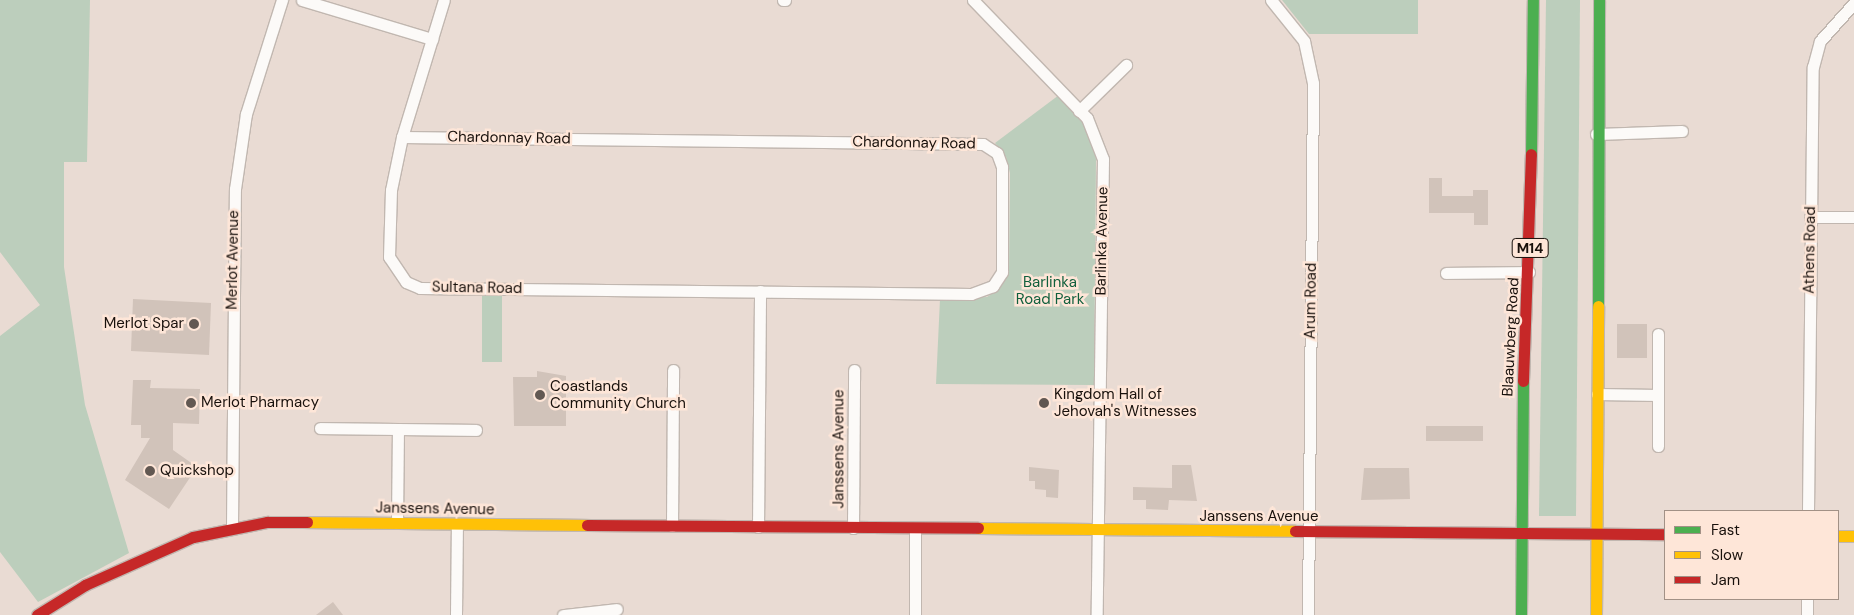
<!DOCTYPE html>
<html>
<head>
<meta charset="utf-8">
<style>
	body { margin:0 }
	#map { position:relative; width:1854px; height:615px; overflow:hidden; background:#e9dbd3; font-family:"DM Sans",sans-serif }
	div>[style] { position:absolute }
	.green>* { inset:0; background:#bccebc }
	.building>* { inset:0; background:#d1c3ba }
	.roads { filter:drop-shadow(1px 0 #c1b7b0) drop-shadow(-1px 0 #c1b7b0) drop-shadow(0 1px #c1b7b0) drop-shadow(0 -1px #c1b7b0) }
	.street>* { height:11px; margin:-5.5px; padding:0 5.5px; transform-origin:5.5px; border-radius:5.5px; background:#fcfaf8 }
	.fast>* { height:11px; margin:-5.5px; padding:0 5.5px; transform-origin:5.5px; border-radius:5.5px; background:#4caf50 }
	.slow>* { height:11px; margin:-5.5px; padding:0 5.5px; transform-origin:5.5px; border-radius:5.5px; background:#ffc107 }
	.jam>* { height:11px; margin:-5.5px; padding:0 5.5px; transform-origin:5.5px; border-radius:5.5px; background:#c62828 }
	.dots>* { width:14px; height:14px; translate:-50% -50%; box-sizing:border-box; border:2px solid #fee6d8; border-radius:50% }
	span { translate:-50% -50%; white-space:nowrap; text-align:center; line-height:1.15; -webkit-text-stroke:5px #fee6d8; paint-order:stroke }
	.shield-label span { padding:1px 4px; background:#fee6d8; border:1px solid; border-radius:4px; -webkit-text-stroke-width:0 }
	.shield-label { font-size:14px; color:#19110c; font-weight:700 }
	.street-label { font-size:15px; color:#19110c }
	.park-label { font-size:15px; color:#105f3c }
	.poi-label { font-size:15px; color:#19110c }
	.right { translate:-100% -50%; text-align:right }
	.left { translate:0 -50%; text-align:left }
	.legend { position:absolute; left:1664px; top:510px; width:175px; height:90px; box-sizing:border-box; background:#fee6d8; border:1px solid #a29186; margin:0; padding:6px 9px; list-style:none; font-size:15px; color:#19110c }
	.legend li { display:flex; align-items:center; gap:10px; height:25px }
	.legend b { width:25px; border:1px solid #a29186 }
</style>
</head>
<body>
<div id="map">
	<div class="green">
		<div style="clip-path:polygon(0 0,90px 0,87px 162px,64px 162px,64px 267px,85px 405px,129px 553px,38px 602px,0 552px,0 336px,40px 305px,0 252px)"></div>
		<div style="clip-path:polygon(1282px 0,1418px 0,1418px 34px,1309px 34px)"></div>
		<div style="clip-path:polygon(1546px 0,1580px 0,1576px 516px,1539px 516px)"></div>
		<div style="clip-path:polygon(1059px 95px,1088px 129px,1096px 159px,1094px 385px,936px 384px,940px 299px,987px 297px,999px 289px,1009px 272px,1010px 173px,1006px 157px,995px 143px)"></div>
		<div style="clip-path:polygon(482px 295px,502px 295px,502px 362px,482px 362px)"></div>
	</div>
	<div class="building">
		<div style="clip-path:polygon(1429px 178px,1442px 178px,1442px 196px,1473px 196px,1473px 190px,1488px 190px,1488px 225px,1474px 225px,1474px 213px,1429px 213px)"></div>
		<div style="clip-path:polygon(133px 299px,211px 303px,209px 355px,131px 351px)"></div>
		<div style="clip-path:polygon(1617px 324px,1647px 324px,1647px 358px,1617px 358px)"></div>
		<div style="clip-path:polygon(537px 371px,566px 376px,566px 426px,514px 426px,513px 377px,537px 377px)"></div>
		<div style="clip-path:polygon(133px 380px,151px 380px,150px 388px,200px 389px,199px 424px,173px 423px,173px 450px,197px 467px,169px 509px,125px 480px,150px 438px,141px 438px,141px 425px,131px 425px)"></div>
		<div style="clip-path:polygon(1426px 426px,1483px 426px,1483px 441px,1426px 441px)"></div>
		<div style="clip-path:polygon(1172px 465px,1191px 465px,1197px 501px,1169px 500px,1168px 510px,1146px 509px,1146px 500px,1133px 500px,1133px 487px,1172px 488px)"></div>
		<div style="clip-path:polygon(1029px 467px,1059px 470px,1058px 498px,1046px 497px,1046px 490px,1035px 489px,1035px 481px,1029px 481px)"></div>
		<div style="clip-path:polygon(1364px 468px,1409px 468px,1410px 499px,1361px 500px)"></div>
		<div style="clip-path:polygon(333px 602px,343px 615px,316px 615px)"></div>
	</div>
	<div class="roads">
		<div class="street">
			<div style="left:302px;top:0;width:136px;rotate:16.7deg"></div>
			<div style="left:783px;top:0;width:2px"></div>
			<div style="left:973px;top:0;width:164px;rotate:46deg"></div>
			<div style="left:1087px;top:118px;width:44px;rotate:68.7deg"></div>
			<div style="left:1103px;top:159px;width:456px;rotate:90.8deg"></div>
			<div style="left:1271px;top:0;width:53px;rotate:51.2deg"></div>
			<div style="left:1304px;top:41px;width:43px;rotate:77.9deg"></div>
			<div style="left:1313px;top:83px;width:532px;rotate:90.54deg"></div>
			<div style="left:1079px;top:111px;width:66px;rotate:-44.4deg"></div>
			<div style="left:1596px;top:134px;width:86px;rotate:-2deg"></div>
			<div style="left:402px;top:137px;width:581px;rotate:0.69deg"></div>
			<div style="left:983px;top:144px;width:17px;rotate:33deg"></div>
			<div style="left:997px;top:153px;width:15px;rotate:70deg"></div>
			<div style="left:1002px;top:167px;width:105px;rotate:90deg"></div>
			<div style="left:1002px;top:272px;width:17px;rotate:123deg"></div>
			<div style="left:993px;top:286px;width:23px;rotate:160deg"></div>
			<div style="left:971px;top:294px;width:551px;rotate:-179.38deg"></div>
			<div style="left:420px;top:288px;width:15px;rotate:-157deg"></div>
			<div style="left:406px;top:282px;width:30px;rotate:-124deg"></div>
			<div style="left:389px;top:257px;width:67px;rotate:-88.3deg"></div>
			<div style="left:391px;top:190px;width:54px;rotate:-78.3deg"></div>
			<div style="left:402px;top:137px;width:143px;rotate:-73deg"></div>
			<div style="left:1810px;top:217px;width:44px"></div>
			<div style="left:1446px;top:273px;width:83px;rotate:-0.7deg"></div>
			<div style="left:1597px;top:394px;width:61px;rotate:0.9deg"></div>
			<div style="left:320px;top:428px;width:156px;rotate:0.7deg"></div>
			<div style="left:1658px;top:446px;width:112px;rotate:-90deg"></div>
			<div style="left:1808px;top:511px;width:444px;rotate:-89.4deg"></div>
			<div style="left:1813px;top:67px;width:27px;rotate:-75deg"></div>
			<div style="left:1820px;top:41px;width:51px;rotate:-48.2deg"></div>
			<div style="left:397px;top:523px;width:94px;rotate:-89.4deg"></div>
			<div style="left:232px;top:526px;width:337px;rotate:-89.5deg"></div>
			<div style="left:235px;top:189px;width:76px;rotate:-81.7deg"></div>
			<div style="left:246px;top:114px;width:120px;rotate:-72.5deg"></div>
			<div style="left:672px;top:526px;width:156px;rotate:-89.6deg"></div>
			<div style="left:758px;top:527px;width:236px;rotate:-89.5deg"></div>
			<div style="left:853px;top:528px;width:158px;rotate:-89.6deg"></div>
			<div style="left:456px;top:615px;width:91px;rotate:-89.4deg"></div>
			<div style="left:563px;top:615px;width:54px;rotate:-6.3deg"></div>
			<div style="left:915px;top:615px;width:87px;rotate:-90deg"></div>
			<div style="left:1807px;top:615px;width:16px;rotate:-90deg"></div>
		</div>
		<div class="fast">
			<div style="left:1531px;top:154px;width:154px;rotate:-89.3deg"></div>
			<div style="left:1598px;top:306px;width:306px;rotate:-89.8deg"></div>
			<div style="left:1521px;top:615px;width:234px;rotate:-89.5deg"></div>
		</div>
		<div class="slow">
			<div style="left:307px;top:522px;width:280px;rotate:0.6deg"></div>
			<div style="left:978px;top:528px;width:317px;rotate:0.5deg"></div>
			<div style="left:1838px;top:536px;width:16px"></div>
			<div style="left:1596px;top:615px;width:309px;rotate:-89.6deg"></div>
		</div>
		<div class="jam">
			<div style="left:1523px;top:381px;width:227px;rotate:-88deg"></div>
			<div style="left:587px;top:525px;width:391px;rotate:0.4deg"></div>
			<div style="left:1295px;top:531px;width:370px;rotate:0.5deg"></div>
			<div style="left:37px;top:615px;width:57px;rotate:-32deg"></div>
			<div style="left:85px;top:585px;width:118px;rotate:-24deg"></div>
			<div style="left:193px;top:537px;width:76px;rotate:-11.5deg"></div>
			<div style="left:267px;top:522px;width:40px"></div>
		</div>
	</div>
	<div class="dots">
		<div style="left:194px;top:324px;background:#625852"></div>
		<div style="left:540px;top:395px;background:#625852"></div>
		<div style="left:191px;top:403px;background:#625852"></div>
		<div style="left:1044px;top:403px;background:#625852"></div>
		<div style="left:150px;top:471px;background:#625852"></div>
	</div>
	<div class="shield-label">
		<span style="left:1530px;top:248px">M14</span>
	</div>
	<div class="street-label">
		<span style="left:509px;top:138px;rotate:1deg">Chardonnay Road</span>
		<span style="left:914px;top:143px;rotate:1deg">Chardonnay Road</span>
		<span style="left:1102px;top:241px;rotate:-89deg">Barlinka Avenue</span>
		<span style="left:1810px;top:250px;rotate:-89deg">Athens Road</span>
		<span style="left:233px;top:260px;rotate:-89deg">Merlot Avenue</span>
		<span style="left:477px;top:288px;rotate:1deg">Sultana Road</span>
		<span style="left:1311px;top:301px;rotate:-89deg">Arum Road</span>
		<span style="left:1511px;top:337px;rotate:-87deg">Blaauwberg Road</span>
		<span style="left:839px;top:449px;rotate:-90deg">Janssens Avenue</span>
		<span style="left:435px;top:509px;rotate:1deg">Janssens Avenue</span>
		<span style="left:1259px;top:517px">Janssens Avenue</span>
	</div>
	<div class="park-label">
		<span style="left:1050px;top:291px">Barlinka<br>Road Park</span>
	</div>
	<div class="poi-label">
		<span class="right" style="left:184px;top:324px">Merlot Spar</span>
		<span class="left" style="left:550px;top:395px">Coastlands<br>Community Church</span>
		<span class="left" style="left:1054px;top:403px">Kingdom Hall of<br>Jehovah's Witnesses</span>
		<span class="left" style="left:201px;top:403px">Merlot Pharmacy</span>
		<span class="left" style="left:160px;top:471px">Quickshop</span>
	</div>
	<ul class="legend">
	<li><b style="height:6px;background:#4caf50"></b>Fast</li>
	<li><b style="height:6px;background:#ffc107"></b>Slow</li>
	<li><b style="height:6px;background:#c62828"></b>Jam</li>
	</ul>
</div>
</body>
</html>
